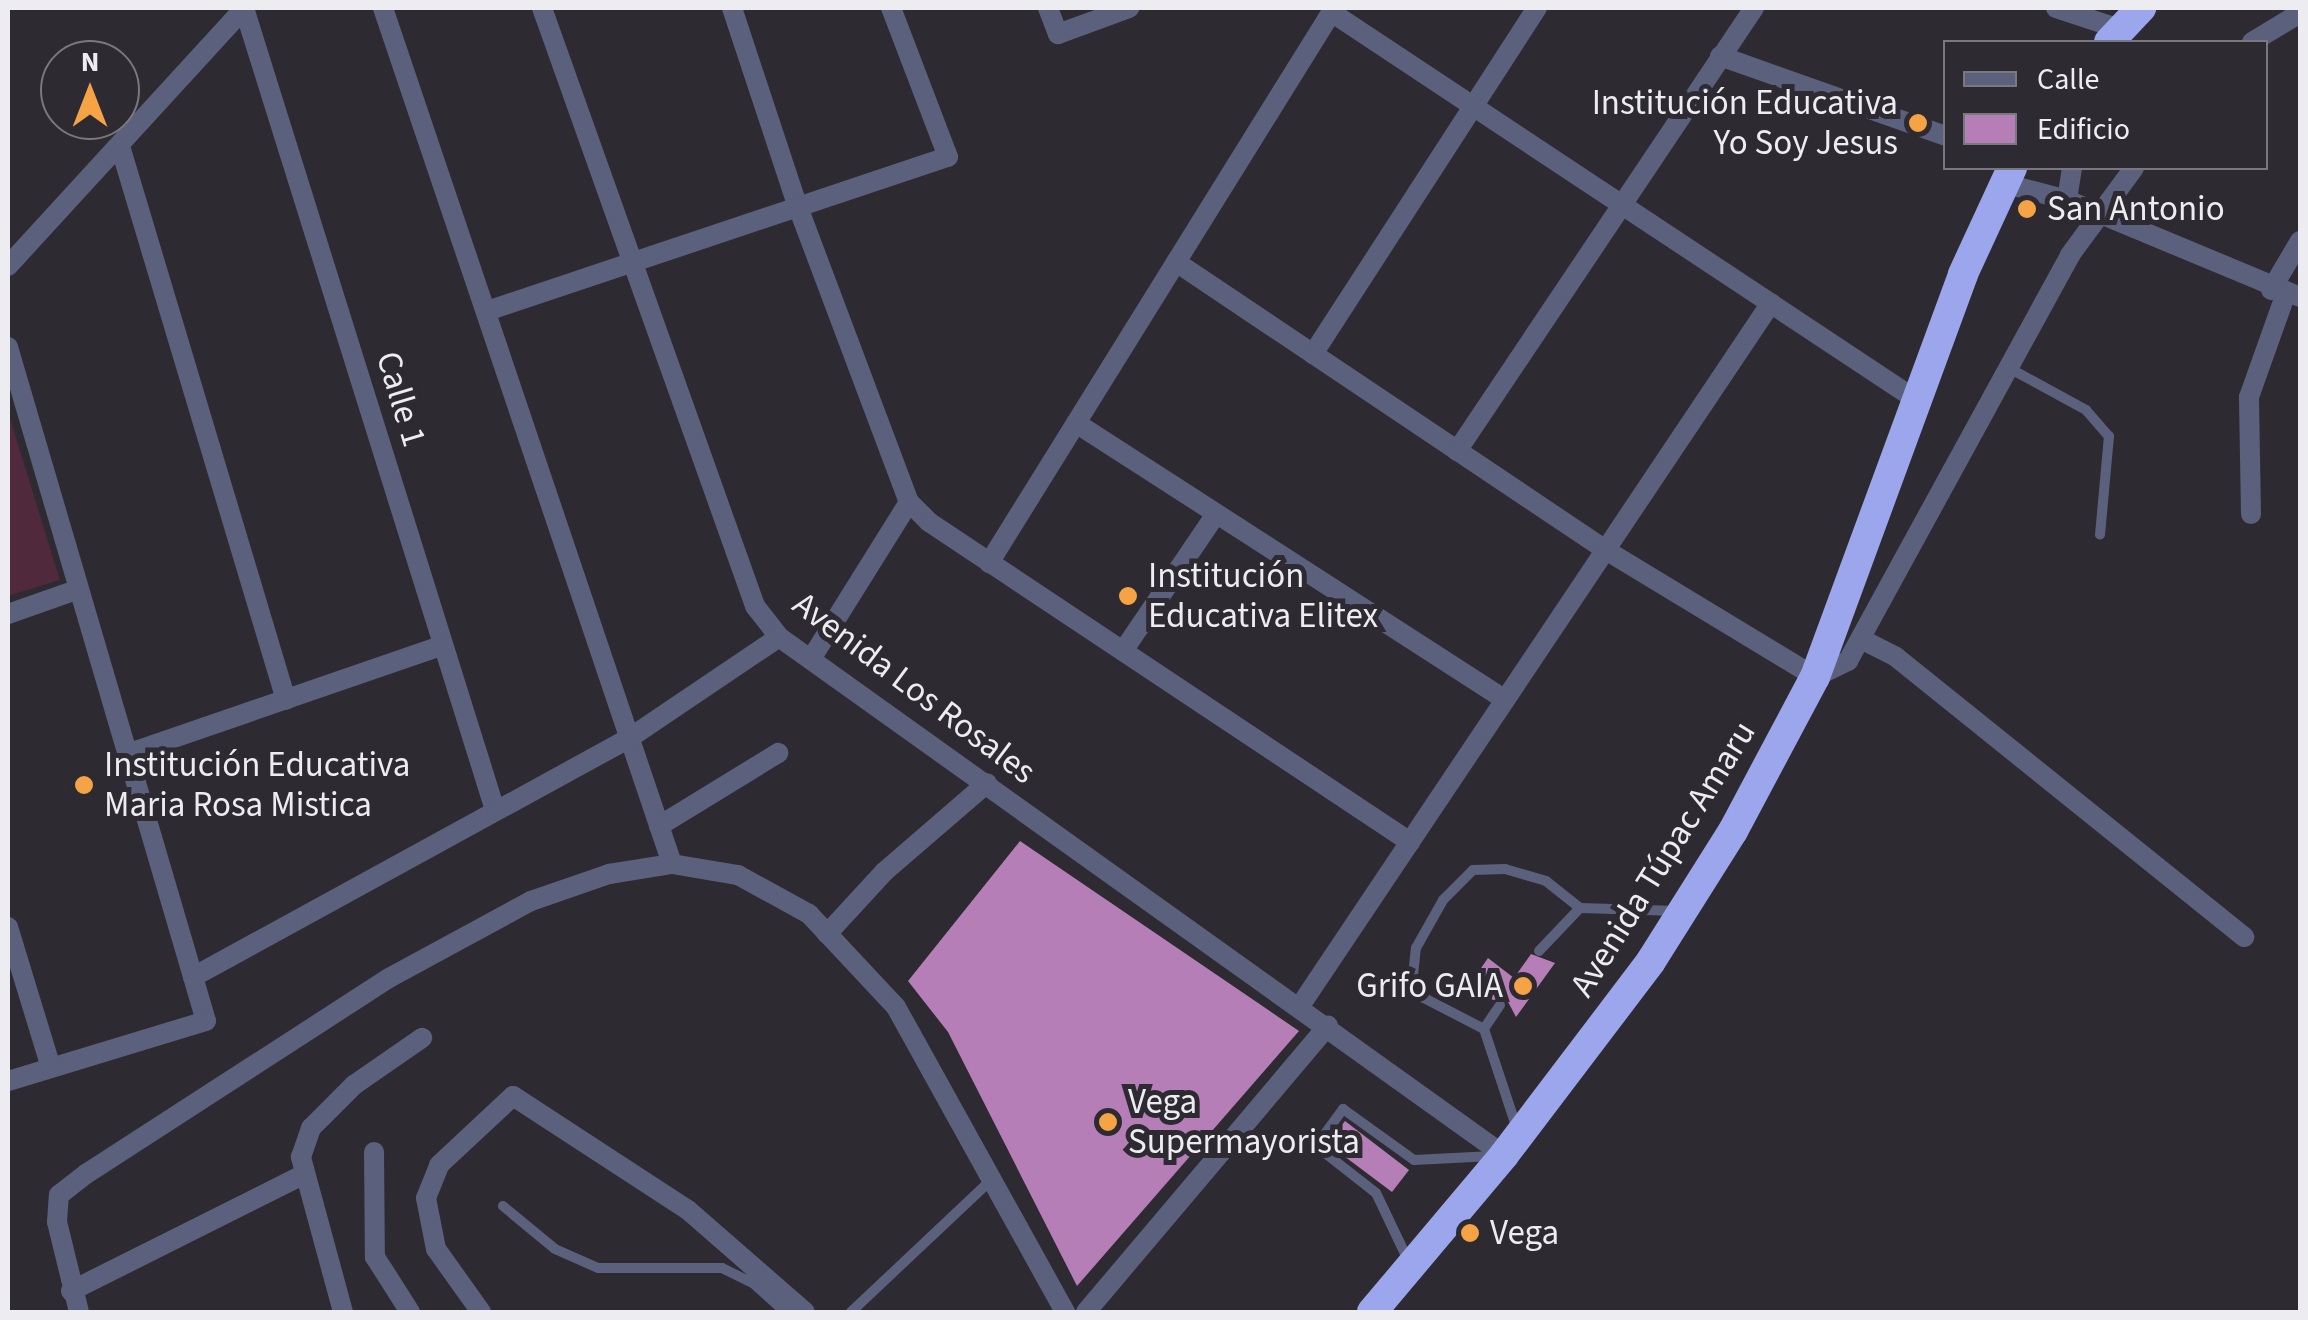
<!DOCTYPE html>
<html>
<head>
<meta charset="utf-8">
<style>
	body { margin:0 }
	#map { position:relative; width:2308px; height:1320px; overflow:hidden; background:#2d2a32; font-family:"Source Sans 3",sans-serif }
	div>[style] { position:absolute }
	.green>* { inset:0; background:#51293c }
	.building>* { inset:0; background:#b57eb6 }
	.lane>* { height:10px; margin:-5px; padding:0 5px; transform-origin:5px; border-radius:5px; background:#5b607c }
	.street>* { height:20px; margin:-10px; padding:0 10px; transform-origin:10px; border-radius:10px; background:#5b607c }
	.highway>* { height:30px; margin:-15px; padding:0 15px; transform-origin:15px; border-radius:15px; background:#9ba6ec }
	.dots>* { width:28px; height:28px; translate:-50% -50%; box-sizing:border-box; border:5px solid #2d2a32; border-radius:50% }
	span { translate:-50% -50%; white-space:nowrap; text-align:center; line-height:1.15; -webkit-text-stroke:10px #2d2a32; paint-order:stroke }
	.poi-label { font-size:35px; color:#edecf1 }
	.right { translate:-100% -50%; text-align:right }
	.left { translate:0 -50%; text-align:left }
	.street-label { font-size:35px; color:#edecf1 }
	.frame { position:absolute; inset:0; border:10px solid #edecf1; pointer-events:none }
	.legend { position:absolute; left:1943px; top:40px; width:325px; height:130px; box-sizing:border-box; background:#2d2a32; border:2px solid #7a787e; margin:0; padding:12px 18px; list-style:none; font-size:30px; color:#edecf1 }
	.legend li { display:flex; align-items:center; gap:20px; height:50px }
	.legend b { width:50px; border:2px solid #7a787e }
	.north { position:absolute; left:40px; top:40px; width:100px; height:100px; box-sizing:border-box; background:#2d2a32; border:2px solid #7a787e; border-radius:50%; rotate:0deg; font-size:28px; font-weight:700; line-height:40px; text-align:center; color:#edecf1 }
	.north::after { content:''; display:block; margin:auto; width:35px; height:45px; background:#f5a345; clip-path:polygon(50% 0,100% 100%,50% 72%,0 100%) }
</style>
</head>
<body>
<div id="map">
	<div class="green">
		<div style="clip-path:polygon(8px 412px,60px 580px,8px 596px)"></div>
	</div>
	<div class="building">
		<div style="clip-path:polygon(1020px 841px,1299px 1031px,1077px 1286px,948px 1032px,908px 981px)"></div>
		<div style="clip-path:polygon(1531px 954px,1555px 963px,1516px 1017px,1506px 998px,1493px 1000px,1470px 984px,1488px 958px,1514px 978px)"></div>
		<div style="clip-path:polygon(1345px 1121px,1409px 1170px,1392px 1192px,1328px 1144px)"></div>
	</div>
	<div class="lane">
		<div style="left:2009px;top:368px;width:88px;rotate:28.6deg"></div>
		<div style="left:2086px;top:410px;width:35px;rotate:49deg"></div>
		<div style="left:2109px;top:436px;width:99px;rotate:95.2deg"></div>
		<div style="left:1539px;top:951px;width:59px;rotate:-46.4deg"></div>
		<div style="left:1580px;top:908px;width:97px;rotate:1.8deg"></div>
		<div style="left:1500px;top:1005px;width:29px;rotate:124deg"></div>
		<div style="left:1484px;top:1029px;width:105px;rotate:71.7deg"></div>
		<div style="left:1484px;top:1029px;width:68px;rotate:-152.7deg"></div>
		<div style="left:1424px;top:998px;width:18px;rotate:-133deg"></div>
		<div style="left:1412px;top:985px;width:37px;rotate:-84deg"></div>
		<div style="left:1416px;top:948px;width:55px;rotate:-60.6deg"></div>
		<div style="left:1443px;top:900px;width:42px;rotate:-45deg"></div>
		<div style="left:1473px;top:870px;width:32px;rotate:-2deg"></div>
		<div style="left:1505px;top:869px;width:43px;rotate:16.3deg"></div>
		<div style="left:1546px;top:881px;width:43px;rotate:38.5deg"></div>
		<div style="left:503px;top:1206px;width:67px;rotate:39.6deg"></div>
		<div style="left:555px;top:1249px;width:47px;rotate:23.8deg"></div>
		<div style="left:598px;top:1268px;width:124px"></div>
		<div style="left:722px;top:1268px;width:34px;rotate:26deg"></div>
		<div style="left:753px;top:1283px;width:43px;rotate:42.2deg"></div>
		<div style="left:1408px;top:1260px;width:74px;rotate:-115.5deg"></div>
		<div style="left:1376px;top:1193px;width:76px;rotate:-141.9deg"></div>
		<div style="left:1316px;top:1146px;width:46px;rotate:-53.9deg"></div>
		<div style="left:1343px;top:1109px;width:87px;rotate:35.7deg"></div>
		<div style="left:1414px;top:1160px;width:79px;rotate:-2.9deg"></div>
		<div style="left:851px;top:1312px;width:191px;rotate:-43.3deg"></div>
	</div>
	<div class="street">
		<div style="left:244px;top:8px;width:840px;rotate:72.62deg"></div>
		<div style="left:383px;top:8px;width:903px;rotate:71.34deg"></div>
		<div style="left:542px;top:8px;width:635px;rotate:70.39deg"></div>
		<div style="left:755px;top:606px;width:39px;rotate:52deg"></div>
		<div style="left:779px;top:637px;width:891px;rotate:35.55deg"></div>
		<div style="left:732px;top:8px;width:210px;rotate:71.7deg"></div>
		<div style="left:798px;top:207px;width:315px;rotate:69.4deg"></div>
		<div style="left:909px;top:502px;width:28px;rotate:45deg"></div>
		<div style="left:929px;top:522px;width:578px;rotate:33.64deg"></div>
		<div style="left:1048px;top:8px;width:28px;rotate:69deg"></div>
		<div style="left:1058px;top:34px;width:76px;rotate:-20.1deg"></div>
		<div style="left:2056px;top:8px;width:67px;rotate:18.2deg"></div>
		<div style="left:1331px;top:12px;width:701px;rotate:33.53deg"></div>
		<div style="left:2252px;top:42px;width:56px;rotate:-31.1deg"></div>
		<div style="left:1720px;top:56px;width:240px;rotate:19.5deg"></div>
		<div style="left:120px;top:146px;width:578px;rotate:73.32deg"></div>
		<div style="left:2072px;top:168px;width:32px;rotate:99deg"></div>
		<div style="left:2067px;top:200px;width:252px;rotate:22.6deg"></div>
		<div style="left:2003px;top:183px;width:66px;rotate:14.9deg"></div>
		<div style="left:1176px;top:262px;width:515px;rotate:33.84deg"></div>
		<div style="left:1604px;top:549px;width:247px;rotate:31.2deg"></div>
		<div style="left:1815px;top:677px;width:37px;rotate:-26deg"></div>
		<div style="left:1848px;top:661px;width:463px;rotate:-61.3deg"></div>
		<div style="left:2070px;top:255px;width:108px;rotate:-53.7deg"></div>
		<div style="left:8px;top:266px;width:350px;rotate:-47.5deg"></div>
		<div style="left:2271px;top:290px;width:57px;rotate:-59.4deg"></div>
		<div style="left:487px;top:311px;width:486px;rotate:-18.5deg"></div>
		<div style="left:948px;top:157px;width:160px;rotate:-110.9deg"></div>
		<div style="left:8px;top:347px;width:702px;rotate:73.63deg"></div>
		<div style="left:206px;top:1021px;width:207px;rotate:163.1deg"></div>
		<div style="left:1313px;top:354px;width:412px;rotate:-57.1deg"></div>
		<div style="left:1076px;top:423px;width:509px;rotate:32.82deg"></div>
		<div style="left:1457px;top:451px;width:533px;rotate:-56.16deg"></div>
		<div style="left:2251px;top:514px;width:117px;rotate:-91deg"></div>
		<div style="left:2249px;top:397px;width:110px;rotate:-70.4deg"></div>
		<div style="left:989px;top:563px;width:653px;rotate:-58.13deg"></div>
		<div style="left:8px;top:614px;width:75px;rotate:-19.4deg"></div>
		<div style="left:1861px;top:639px;width:39px;rotate:27deg"></div>
		<div style="left:1896px;top:657px;width:447px;rotate:38.8deg"></div>
		<div style="left:1123px;top:651px;width:166px;rotate:-55.8deg"></div>
		<div style="left:811px;top:659px;width:185px;rotate:-58deg"></div>
		<div style="left:127px;top:754px;width:334px;rotate:-19deg"></div>
		<div style="left:659px;top:826px;width:140px;rotate:-31.5deg"></div>
		<div style="left:8px;top:927px;width:147px;rotate:73deg"></div>
		<div style="left:827px;top:934px;width:84px;rotate:-47.4deg"></div>
		<div style="left:884px;top:872px;width:136px;rotate:-40.8deg"></div>
		<div style="left:193px;top:977px;width:499px;rotate:-28.7deg"></div>
		<div style="left:631px;top:737px;width:179px;rotate:-34deg"></div>
		<div style="left:1300px;top:1006px;width:846px;rotate:-56.18deg"></div>
		<div style="left:374px;top:1152px;width:105px;rotate:89.5deg"></div>
		<div style="left:375px;top:1257px;width:65px;rotate:57.5deg"></div>
		<div style="left:71px;top:1291px;width:259px;rotate:-26.6deg"></div>
		<div style="left:79px;top:1312px;width:93px;rotate:-103.7deg"></div>
		<div style="left:57px;top:1222px;width:27px;rotate:-86deg"></div>
		<div style="left:59px;top:1195px;width:34px;rotate:-38deg"></div>
		<div style="left:86px;top:1174px;width:361px;rotate:-32.9deg"></div>
		<div style="left:389px;top:978px;width:162px;rotate:-28.5deg"></div>
		<div style="left:531px;top:901px;width:83px;rotate:-19.1deg"></div>
		<div style="left:609px;top:874px;width:64px;rotate:-9deg"></div>
		<div style="left:672px;top:864px;width:67px;rotate:9.5deg"></div>
		<div style="left:738px;top:875px;width:81px;rotate:28.8deg"></div>
		<div style="left:809px;top:914px;width:127px;rotate:46.9deg"></div>
		<div style="left:896px;top:1007px;width:349px;rotate:61deg"></div>
		<div style="left:343px;top:1312px;width:161px;rotate:-105.2deg"></div>
		<div style="left:301px;top:1157px;width:31px;rotate:-71deg"></div>
		<div style="left:311px;top:1128px;width:61px;rotate:-45deg"></div>
		<div style="left:354px;top:1085px;width:83px;rotate:-34.7deg"></div>
		<div style="left:481px;top:1312px;width:77px;rotate:-125.5deg"></div>
		<div style="left:436px;top:1249px;width:52px;rotate:-101.1deg"></div>
		<div style="left:426px;top:1198px;width:35px;rotate:-68deg"></div>
		<div style="left:439px;top:1165px;width:101px;rotate:-43deg"></div>
		<div style="left:513px;top:1096px;width:209px;rotate:33.1deg"></div>
		<div style="left:688px;top:1210px;width:155px;rotate:41.1deg"></div>
		<div style="left:1086px;top:1312px;width:375px;rotate:-49.8deg"></div>
	</div>
	<div class="highway">
		<div style="left:2109px;top:42px;width:47px;rotate:-46.7deg"></div>
		<div style="left:1372px;top:1312px;width:205px;rotate:-49.9deg"></div>
		<div style="left:1504px;top:1155px;width:243px;rotate:-52.8deg"></div>
		<div style="left:1651px;top:961px;width:154px;rotate:-57.8deg"></div>
		<div style="left:1733px;top:831px;width:174px;rotate:-62deg"></div>
		<div style="left:1815px;top:677px;width:429px;rotate:-69.8deg"></div>
		<div style="left:1963px;top:274px;width:117px;rotate:-65.2deg"></div>
	</div>
	<div class="dots">
		<div style="left:1918px;top:123px;background:#f5a345"></div>
		<div style="left:2027px;top:209px;background:#f5a345"></div>
		<div style="left:1128px;top:596px;background:#f5a345"></div>
		<div style="left:84px;top:785px;background:#f5a345"></div>
		<div style="left:1523px;top:986px;background:#f5a345"></div>
		<div style="left:1108px;top:1122px;background:#f5a345"></div>
		<div style="left:1470px;top:1233px;background:#f5a345"></div>
	</div>
	<div class="poi-label">
		<span class="right" style="left:1898px;top:123px">Institución Educativa<br>Yo Soy Jesus</span>
		<span class="left" style="left:2047px;top:209px">San Antonio</span>
		<span class="left" style="left:1148px;top:596px">Institución<br>Educativa Elitex</span>
		<span class="left" style="left:104px;top:785px">Institución Educativa<br>Maria Rosa Mistica</span>
		<span class="right" style="left:1503px;top:986px">Grifo GAIA</span>
		<span class="left" style="left:1128px;top:1122px">Vega<br>Supermayorista</span>
		<span class="left" style="left:1490px;top:1233px">Vega</span>
	</div>
	<div class="street-label">
		<span style="left:401px;top:399px;rotate:73deg">Calle 1</span>
		<span style="left:914px;top:688px;rotate:37deg">Avenida Los Rosales</span>
		<span style="left:1663px;top:859px;rotate:-58deg">Avenida Túpac Amaru</span>
	</div>
	<div class="frame"></div>
	<ul class="legend">
	<li><b style="height:12px;background:#5b607c"></b>Calle</li>
	<li><b style="height:28px;background:#b57eb6"></b>Edificio</li>
	</ul>
	<div class="north">N</div>
</div>
</body>
</html>
